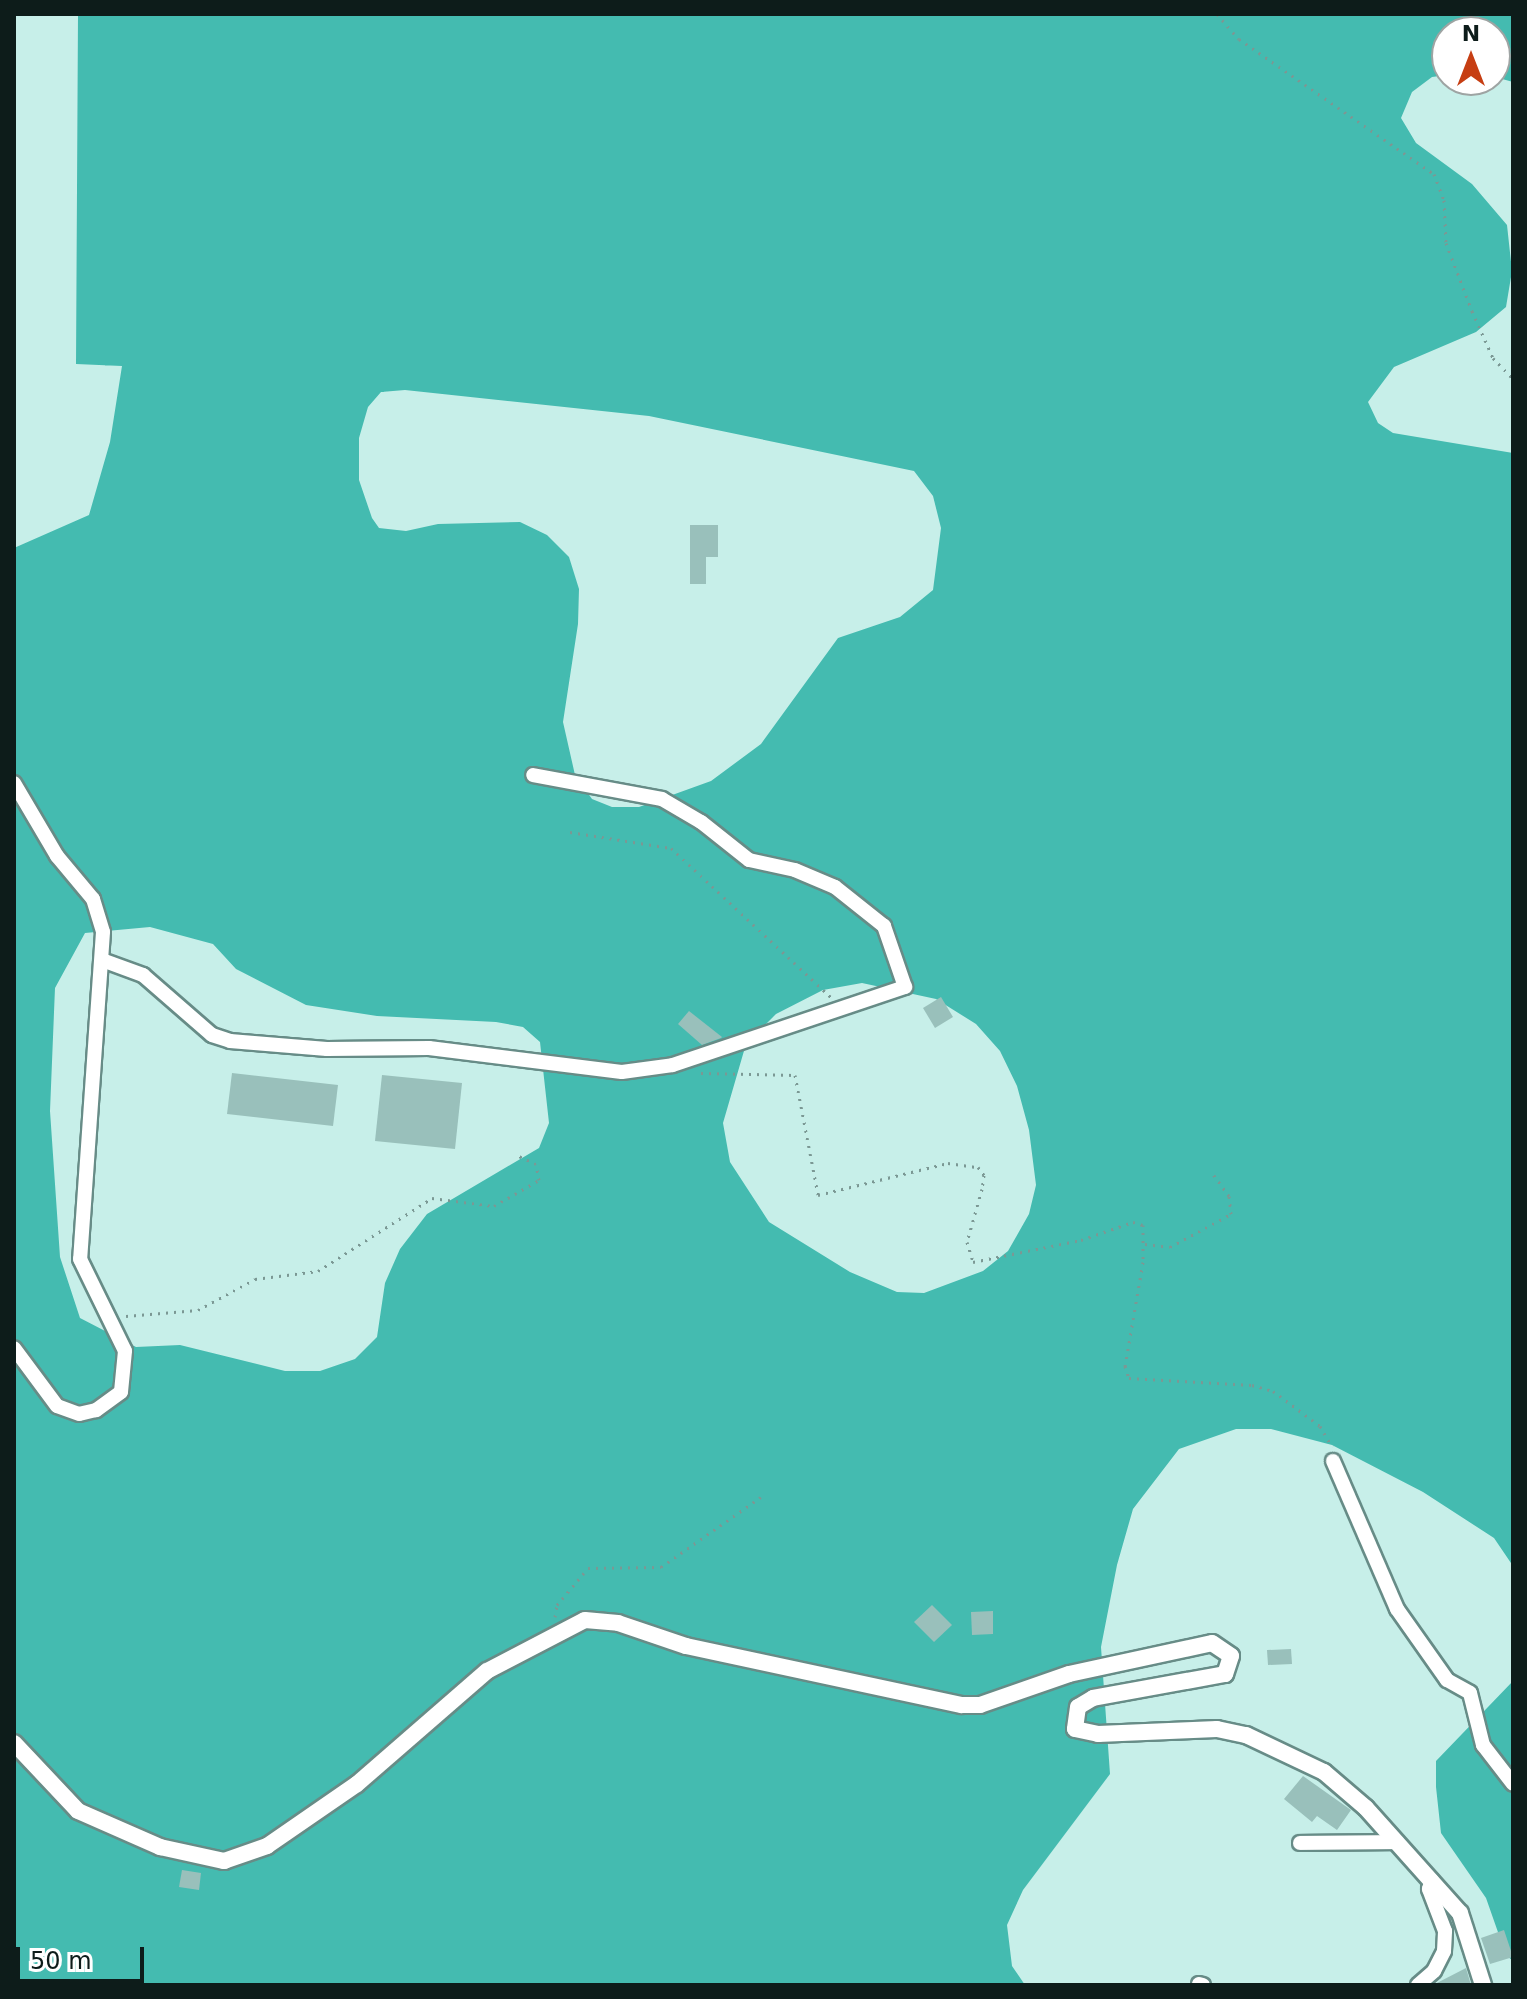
<!DOCTYPE html>
<html>
<head>
<meta charset="utf-8">
<style>
	body { margin:0 }
	#map { position:relative; width:1527px; height:1999px; overflow:hidden; background:#c7efe9; font-family:"DejaVu Sans",sans-serif }
	div>[style] { position:absolute }
	.forest>* { inset:0; background:#44bbb0 }
	.building>* { inset:0; background:#99c0bb }
	.path>* { height:3px; margin-top:-1.5px; transform-origin:0; background:repeating-linear-gradient(90deg,#7b9894 0 2px,transparent 0 8px) }
	.roads { filter:drop-shadow(2px 0 #678c87) drop-shadow(-2px 0 #678c87) drop-shadow(0 2px #678c87) drop-shadow(0 -2px #678c87) }
	.minor>* { height:14px; margin:-7px; padding:0 7px; transform-origin:7px; border-radius:7px; background:#fff }
	.tertiary>* { height:16px; margin:-8px; padding:0 8px; transform-origin:8px; border-radius:8px; background:#fff }
	span { translate:-50% -50%; white-space:nowrap; text-align:center; line-height:1.15; -webkit-text-stroke:7px #fff; paint-order:stroke }
	.frame { position:absolute; inset:0; border:16px solid #0d1c1a; pointer-events:none }
	.north { position:absolute; left:1431px; top:16px; width:80px; height:80px; box-sizing:border-box; background:#fff; border:2px solid #9ea4a3; border-radius:50%; rotate:0deg; font-size:22px; font-weight:700; line-height:32px; text-align:center; color:#0d1c1a }
	.north::after { content:''; display:block; margin:auto; width:28px; height:36px; background:#c63e13; clip-path:polygon(50% 0,100% 100%,50% 72%,0 100%) }
	.scale { position:absolute; left:16px; top:1947px; width:128px; height:36px; box-sizing:border-box; border:4px solid #0d1c1a; border-top:0; padding-left:10px; font-size:24px; line-height:28px; white-space:nowrap; color:#0d1c1a; -webkit-text-stroke:6px #fff; paint-order:stroke }
</style>
</head>
<body>
<div id="map">
	<div class="forest">
		<div style="clip-path:polygon(evenodd,78px 14px,1513px 14px,1513px 82px,1495px 77px,1495px 32px,1447px 32px,1447px 75px,1432px 77px,1412px 92px,1401px 118px,1416px 143px,1472px 184px,1507px 225px,1512px 271px,1506px 307px,1476px 332px,1394px 367px,1368px 402px,1378px 423px,1393px 433px,1513px 453px,1513px 1566px,1494px 1538px,1423px 1492px,1332px 1445px,1271px 1429px,1236px 1429px,1179px 1449px,1133px 1509px,1117px 1565px,1101px 1647px,1110px 1774px,1023px 1890px,1007px 1925px,1012px 1966px,1025px 1985px,14px 1985px,14px 548px,89px 515px,110px 442px,122px 366px,76px 364px,78px 14px,405px 390px,649px 416px,914px 471px,933px 496px,941px 528px,933px 590px,900px 617px,838px 638px,761px 744px,711px 781px,639px 807px,612px 807px,592px 799px,575px 775px,563px 722px,578px 624px,579px 589px,569px 557px,547px 535px,520px 522px,438px 524px,406px 531px,379px 528px,372px 518px,359px 480px,359px 438px,368px 407px,381px 392px,405px 390px,78px 14px,150px 927px,213px 944px,236px 969px,306px 1005px,377px 1016px,496px 1022px,523px 1027px,540px 1042px,549px 1123px,539px 1148px,427px 1214px,400px 1249px,385px 1283px,377px 1337px,355px 1359px,320px 1371px,285px 1371px,180px 1345px,136px 1347px,80px 1318px,60px 1257px,50px 1111px,55px 988px,85px 933px,150px 927px,78px 14px,862px 983px,936px 999px,976px 1024px,1000px 1051px,1017px 1086px,1029px 1130px,1036px 1185px,1029px 1214px,1008px 1251px,983px 1271px,924px 1293px,897px 1292px,850px 1272px,769px 1222px,730px 1162px,723px 1123px,746px 1044px,776px 1014px,823px 990px,862px 983px)"></div>
		<div style="clip-path:polygon(1513px 1681px,1513px 1961px,1506px 1955px,1486px 1898px,1441px 1833px,1436px 1787px,1436px 1761px)"></div>
	</div>
	<div class="building">
		<div style="clip-path:polygon(690px 525px,718px 525px,718px 557px,706px 557px,706px 584px,690px 584px)"></div>
		<div style="clip-path:polygon(941px 997px,953px 1017px,935px 1028px,923px 1008px)"></div>
		<div style="clip-path:polygon(689px 1011px,722px 1037px,721px 1038px,702px 1045px,678px 1024px)"></div>
		<div style="clip-path:polygon(232px 1073px,338px 1085px,333px 1126px,227px 1114px)"></div>
		<div style="clip-path:polygon(382px 1075px,462px 1083px,455px 1149px,375px 1141px)"></div>
		<div style="clip-path:polygon(932px 1605px,952px 1625px,934px 1642px,914px 1622px)"></div>
		<div style="clip-path:polygon(993px 1611px,993px 1634px,972px 1635px,971px 1612px)"></div>
		<div style="clip-path:polygon(1291px 1649px,1292px 1664px,1268px 1665px,1267px 1650px)"></div>
		<div style="clip-path:polygon(1303px 1776px,1351px 1810px,1337px 1830px,1317px 1816px,1312px 1822px,1284px 1799px)"></div>
		<div style="clip-path:polygon(182px 1870px,201px 1873px,199px 1890px,179px 1887px)"></div>
		<div style="clip-path:polygon(1504px 1930px,1513px 1957px,1490px 1964px,1481px 1938px)"></div>
		<div style="clip-path:polygon(1466px 1968px,1471px 1985px,1433px 1985px)"></div>
	</div>
	<div class="path">
		<div style="left:1217px;top:14px;width:33px;rotate:49deg"></div>
		<div style="left:1239px;top:39px;width:237px;rotate:34.7deg"></div>
		<div style="left:1434px;top:174px;width:28px;rotate:69deg"></div>
		<div style="left:1444px;top:200px;width:43px;rotate:87.3deg"></div>
		<div style="left:1446px;top:243px;width:73px;rotate:69.1deg"></div>
		<div style="left:1472px;top:311px;width:51px;rotate:65.9deg"></div>
		<div style="left:1493px;top:358px;width:29px;rotate:46deg"></div>
		<div style="left:570px;top:832px;width:102px;rotate:9deg"></div>
		<div style="left:671px;top:848px;width:219px;rotate:43deg"></div>
		<div style="left:701px;top:1073px;width:94px;rotate:1.2deg"></div>
		<div style="left:795px;top:1075px;width:122px;rotate:79.1deg"></div>
		<div style="left:818px;top:1195px;width:134px;rotate:-13.8deg"></div>
		<div style="left:948px;top:1163px;width:30px;rotate:8deg"></div>
		<div style="left:978px;top:1167px;width:10px;rotate:53deg"></div>
		<div style="left:984px;top:1175px;width:14px;rotate:98deg"></div>
		<div style="left:982px;top:1189px;width:55px;rotate:105.8deg"></div>
		<div style="left:967px;top:1242px;width:21px;rotate:73deg"></div>
		<div style="left:973px;top:1262px;width:110px;rotate:-11.5deg"></div>
		<div style="left:1081px;top:1240px;width:55px;rotate:-19.1deg"></div>
		<div style="left:1133px;top:1222px;width:10px;rotate:17deg"></div>
		<div style="left:1143px;top:1225px;width:37px;rotate:90deg"></div>
		<div style="left:1143px;top:1262px;width:106px;rotate:99.8deg"></div>
		<div style="left:1125px;top:1366px;width:13px;rotate:72deg"></div>
		<div style="left:1129px;top:1378px;width:123px;rotate:3.3deg"></div>
		<div style="left:1252px;top:1385px;width:22px;rotate:16deg"></div>
		<div style="left:1273px;top:1391px;width:59px;rotate:36.7deg"></div>
		<div style="left:1320px;top:1426px;width:24px;rotate:60deg"></div>
		<div style="left:1145px;top:1244px;width:25px;rotate:7deg"></div>
		<div style="left:1170px;top:1247px;width:69px;rotate:-28.4deg"></div>
		<div style="left:1231px;top:1214px;width:18px;rotate:-96deg"></div>
		<div style="left:1229px;top:1196px;width:27px;rotate:-126deg"></div>
		<div style="left:126px;top:1316px;width:72px;rotate:-4.8deg"></div>
		<div style="left:198px;top:1310px;width:65px;rotate:-28.5deg"></div>
		<div style="left:255px;top:1279px;width:64px;rotate:-7.2deg"></div>
		<div style="left:318px;top:1271px;width:135px;rotate:-32.6deg"></div>
		<div style="left:432px;top:1198px;width:63px;rotate:7.4deg"></div>
		<div style="left:494px;top:1206px;width:52px;rotate:-30deg"></div>
		<div style="left:539px;top:1180px;width:16px;rotate:-101deg"></div>
		<div style="left:536px;top:1164px;width:21px;rotate:-155deg"></div>
		<div style="left:555px;top:1617px;width:12px;rotate:-81deg"></div>
		<div style="left:557px;top:1605px;width:48px;rotate:-50deg"></div>
		<div style="left:588px;top:1568px;width:73px;rotate:-0.8deg"></div>
		<div style="left:661px;top:1567px;width:122px;rotate:-35deg"></div>
	</div>
	<div class="roads">
		<div class="minor">
			<div style="left:14px;top:783px;width:85px;rotate:59.5deg"></div>
			<div style="left:57px;top:856px;width:56px;rotate:50.1deg"></div>
			<div style="left:93px;top:899px;width:34px;rotate:73deg"></div>
			<div style="left:103px;top:932px;width:328px;rotate:94deg"></div>
			<div style="left:80px;top:1259px;width:102px;rotate:63.9deg"></div>
			<div style="left:125px;top:1351px;width:41px;rotate:95.6deg"></div>
			<div style="left:121px;top:1392px;width:31px;rotate:144deg"></div>
			<div style="left:96px;top:1410px;width:17px;rotate:167deg"></div>
			<div style="left:79px;top:1414px;width:23px;rotate:-160deg"></div>
			<div style="left:57px;top:1406px;width:72px;rotate:-126.6deg"></div>
			<div style="left:102px;top:960px;width:44px;rotate:20.1deg"></div>
			<div style="left:143px;top:975px;width:91px;rotate:41deg"></div>
			<div style="left:212px;top:1035px;width:19px;rotate:18deg"></div>
			<div style="left:230px;top:1041px;width:97px;rotate:4.7deg"></div>
			<div style="left:327px;top:1049px;width:102px;rotate:-0.6deg"></div>
			<div style="left:429px;top:1048px;width:194px;rotate:7.1deg"></div>
			<div style="left:622px;top:1072px;width:51px;rotate:-7.8deg"></div>
			<div style="left:673px;top:1065px;width:245px;rotate:-18.6deg"></div>
			<div style="left:905px;top:987px;width:65px;rotate:-109deg"></div>
			<div style="left:884px;top:926px;width:63px;rotate:-141.5deg"></div>
			<div style="left:835px;top:887px;width:43px;rotate:-157deg"></div>
			<div style="left:795px;top:870px;width:47px;rotate:-167.7deg"></div>
			<div style="left:749px;top:860px;width:61px;rotate:-141.6deg"></div>
			<div style="left:701px;top:822px;width:45px;rotate:-149.5deg"></div>
			<div style="left:662px;top:799px;width:131px;rotate:-169.5deg"></div>
			<div style="left:1333px;top:1461px;width:161px;rotate:66.6deg"></div>
			<div style="left:1397px;top:1609px;width:87px;rotate:54.8deg"></div>
			<div style="left:1447px;top:1680px;width:26px;rotate:29deg"></div>
			<div style="left:1470px;top:1693px;width:54px;rotate:76deg"></div>
			<div style="left:1483px;top:1745px;width:49px;rotate:52.4deg"></div>
			<div style="left:1300px;top:1843px;width:97px;rotate:-0.6deg"></div>
			<div style="left:1199px;top:1984px;width:4px;rotate:14deg"></div>
			<div style="left:1418px;top:1985px;width:21px;rotate:-41deg"></div>
			<div style="left:1434px;top:1971px;width:22px;rotate:-63deg"></div>
			<div style="left:1444px;top:1951px;width:20px;rotate:-87deg"></div>
			<div style="left:1445px;top:1931px;width:45px;rotate:-110.9deg"></div>
			<div style="left:1429px;top:1889px;width:9px;rotate:-72deg"></div>
		</div>
		<div class="tertiary">
			<div style="left:14px;top:1743px;width:93px;rotate:46.7deg"></div>
			<div style="left:78px;top:1811px;width:90px;rotate:23.7deg"></div>
			<div style="left:160px;top:1847px;width:66px;rotate:12.3deg"></div>
			<div style="left:224px;top:1861px;width:46px;rotate:-19.2deg"></div>
			<div style="left:267px;top:1846px;width:109px;rotate:-34.6deg"></div>
			<div style="left:357px;top:1784px;width:172px;rotate:-41deg"></div>
			<div style="left:487px;top:1671px;width:110px;rotate:-27.5deg"></div>
			<div style="left:585px;top:1620px;width:33px;rotate:5deg"></div>
			<div style="left:618px;top:1623px;width:72px;rotate:18.7deg"></div>
			<div style="left:686px;top:1646px;width:282px;rotate:12.1deg"></div>
			<div style="left:962px;top:1705px;width:18px"></div>
			<div style="left:980px;top:1705px;width:94px;rotate:-19.2deg"></div>
			<div style="left:1069px;top:1674px;width:146px;rotate:-12.2deg"></div>
			<div style="left:1212px;top:1643px;width:23px;rotate:34deg"></div>
			<div style="left:1231px;top:1656px;width:19px;rotate:108deg"></div>
			<div style="left:1225px;top:1674px;width:134px;rotate:169.7deg"></div>
			<div style="left:1093px;top:1698px;width:17px;rotate:149deg"></div>
			<div style="left:1078px;top:1707px;width:22px;rotate:98deg"></div>
			<div style="left:1075px;top:1729px;width:24px;rotate:12deg"></div>
			<div style="left:1098px;top:1734px;width:119px;rotate:-2.4deg"></div>
			<div style="left:1217px;top:1729px;width:30px;rotate:12deg"></div>
			<div style="left:1246px;top:1735px;width:86px;rotate:25.4deg"></div>
			<div style="left:1324px;top:1772px;width:55px;rotate:40.6deg"></div>
			<div style="left:1366px;top:1808px;width:141px;rotate:48.2deg"></div>
			<div style="left:1460px;top:1913px;width:76px;rotate:72.3deg"></div>
		</div>
	</div>
	<div class="frame"></div>
	<div class="north">N</div>
	<div class="scale">50 m</div>
</div>
</body>
</html>
